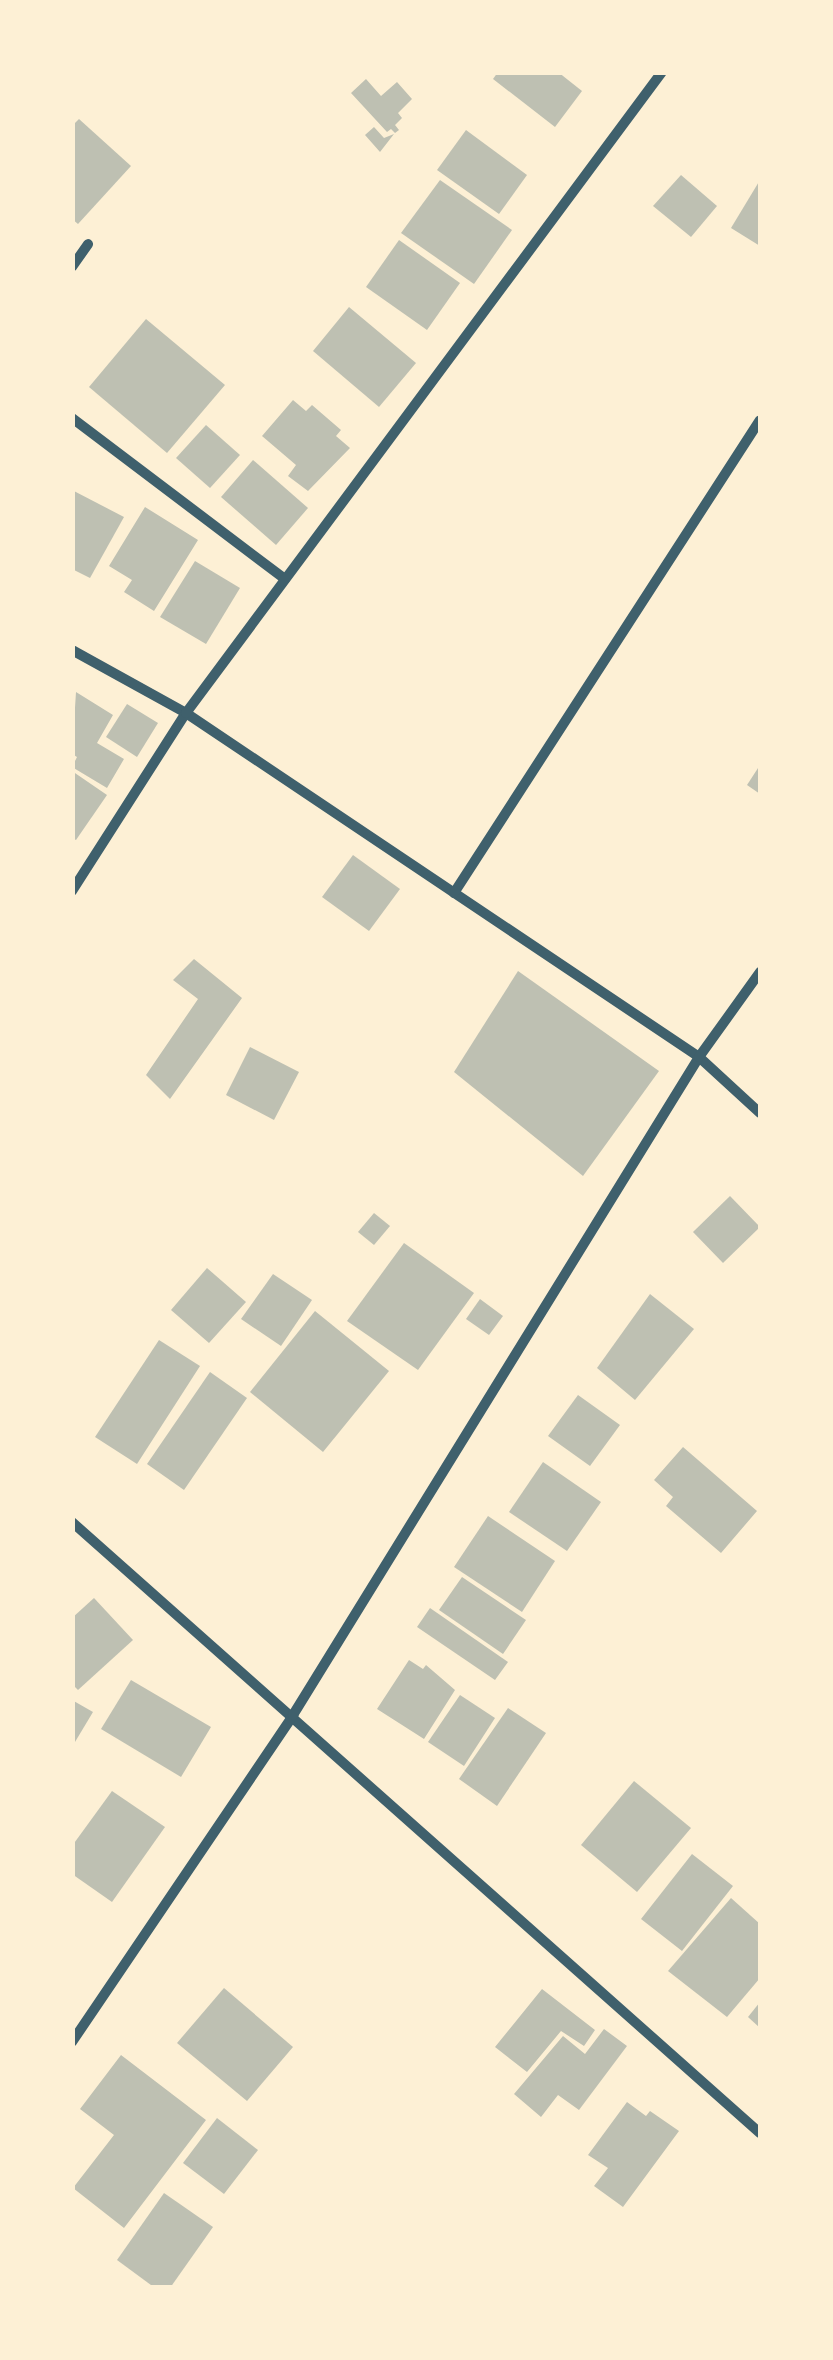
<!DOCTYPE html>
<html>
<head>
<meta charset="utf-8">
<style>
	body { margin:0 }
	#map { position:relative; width:833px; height:2360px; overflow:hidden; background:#fdf0d5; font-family:Raleway,sans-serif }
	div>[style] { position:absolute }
	.building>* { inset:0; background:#bec0b2 }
	.minor>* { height:10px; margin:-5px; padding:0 5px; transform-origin:5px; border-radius:5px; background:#3f606c }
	span { translate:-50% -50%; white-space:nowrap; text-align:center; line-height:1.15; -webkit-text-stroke:8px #fdf0d5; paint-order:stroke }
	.frame { position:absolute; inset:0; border:75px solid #fdf0d5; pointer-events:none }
</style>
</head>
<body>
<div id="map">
	<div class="building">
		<div style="clip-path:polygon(498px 72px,558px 72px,582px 91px,555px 127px,493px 79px)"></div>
		<div style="clip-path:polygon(366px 79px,381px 96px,397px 82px,412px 99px,398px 113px,402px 118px,395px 125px,399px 130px,395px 133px,391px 129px,387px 132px,351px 93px)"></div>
		<div style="clip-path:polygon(79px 119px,131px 166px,78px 224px,72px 219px,72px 126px)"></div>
		<div style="clip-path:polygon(374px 127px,384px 138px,394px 134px,380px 152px,365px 135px)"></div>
		<div style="clip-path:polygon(466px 130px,527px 175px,499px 214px,437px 170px)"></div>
		<div style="clip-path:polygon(681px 175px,717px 206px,691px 237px,653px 206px)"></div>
		<div style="clip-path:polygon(440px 180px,512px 230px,474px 284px,401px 233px)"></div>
		<div style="clip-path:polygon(760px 180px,760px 246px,731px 228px)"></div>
		<div style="clip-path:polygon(399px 240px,460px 283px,427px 330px,366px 287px)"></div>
		<div style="clip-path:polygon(349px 307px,416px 363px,379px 407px,313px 351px)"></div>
		<div style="clip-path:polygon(146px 319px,225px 385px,167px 453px,89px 387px)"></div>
		<div style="clip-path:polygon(293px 400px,306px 411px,312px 405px,341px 430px,336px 436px,350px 448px,308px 491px,288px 476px,296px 465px,262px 436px)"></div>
		<div style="clip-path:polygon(206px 425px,240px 455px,210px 488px,176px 458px)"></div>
		<div style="clip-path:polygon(253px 460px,308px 508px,276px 545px,221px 497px)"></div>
		<div style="clip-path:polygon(72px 490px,124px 517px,90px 578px,72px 569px)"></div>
		<div style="clip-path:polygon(145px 507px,198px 540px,154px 611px,124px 592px,132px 580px,109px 566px)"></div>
		<div style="clip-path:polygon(195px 561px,240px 588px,206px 644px,160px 617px)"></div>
		<div style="clip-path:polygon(76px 692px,113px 715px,97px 743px,124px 759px,107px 788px,72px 767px,77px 757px,72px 754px)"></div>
		<div style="clip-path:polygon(127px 704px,158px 723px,137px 757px,106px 737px)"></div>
		<div style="clip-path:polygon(760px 765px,760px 794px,747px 785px)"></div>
		<div style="clip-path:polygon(72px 771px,107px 795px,76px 840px,72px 838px)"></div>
		<div style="clip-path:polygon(353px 855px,400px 889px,369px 931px,322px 897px)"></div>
		<div style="clip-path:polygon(194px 959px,242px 998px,170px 1099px,146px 1075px,198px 999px,173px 980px)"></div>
		<div style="clip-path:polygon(518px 971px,659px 1071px,583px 1176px,454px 1072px)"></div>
		<div style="clip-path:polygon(250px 1047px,299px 1072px,274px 1120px,226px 1095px)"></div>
		<div style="clip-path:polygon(730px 1196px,760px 1227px,723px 1263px,693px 1232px)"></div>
		<div style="clip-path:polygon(374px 1213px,390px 1226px,374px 1245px,358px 1232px)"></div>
		<div style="clip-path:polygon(404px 1243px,474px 1293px,418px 1370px,347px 1321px)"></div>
		<div style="clip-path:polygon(207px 1268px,246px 1302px,209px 1343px,171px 1310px)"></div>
		<div style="clip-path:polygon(273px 1274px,312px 1300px,281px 1346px,241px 1319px)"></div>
		<div style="clip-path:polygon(650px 1294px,694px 1329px,635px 1400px,597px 1368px)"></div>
		<div style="clip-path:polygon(480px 1299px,503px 1316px,489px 1335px,466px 1319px)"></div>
		<div style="clip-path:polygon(315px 1311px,389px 1371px,323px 1452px,250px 1392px)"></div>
		<div style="clip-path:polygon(159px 1340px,200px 1366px,137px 1464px,95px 1437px)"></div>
		<div style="clip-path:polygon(210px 1372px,247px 1398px,184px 1490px,147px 1464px)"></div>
		<div style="clip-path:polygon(578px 1395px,620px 1425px,590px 1466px,548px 1436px)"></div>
		<div style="clip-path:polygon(683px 1447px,757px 1511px,721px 1553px,666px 1506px,673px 1497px,654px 1480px)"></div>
		<div style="clip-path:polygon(543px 1462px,601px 1502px,567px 1551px,509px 1512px)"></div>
		<div style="clip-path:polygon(488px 1516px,555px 1561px,522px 1612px,454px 1567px)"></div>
		<div style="clip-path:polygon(462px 1577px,526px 1620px,503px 1654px,439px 1610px)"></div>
		<div style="clip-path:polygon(94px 1598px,133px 1640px,78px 1690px,72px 1684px,72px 1618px)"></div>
		<div style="clip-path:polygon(430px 1608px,508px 1662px,495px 1680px,417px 1627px)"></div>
		<div style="clip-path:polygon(409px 1660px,423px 1669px,426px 1665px,455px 1690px,424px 1739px,377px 1709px)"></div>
		<div style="clip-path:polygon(131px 1680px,211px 1727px,181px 1777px,101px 1729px)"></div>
		<div style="clip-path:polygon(460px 1695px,495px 1718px,464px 1766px,428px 1742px)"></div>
		<div style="clip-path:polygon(72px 1700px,93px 1712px,72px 1747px)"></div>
		<div style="clip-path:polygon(508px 1708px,546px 1733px,497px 1806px,459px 1779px)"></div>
		<div style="clip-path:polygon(634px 1781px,691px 1828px,637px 1892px,581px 1845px)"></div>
		<div style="clip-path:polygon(112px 1791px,165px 1827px,112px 1902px,72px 1874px,72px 1846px)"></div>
		<div style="clip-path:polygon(692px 1854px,733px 1886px,682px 1951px,641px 1919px)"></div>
		<div style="clip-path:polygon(731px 1898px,760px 1924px,760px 1978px,727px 2017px,668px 1971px)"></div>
		<div style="clip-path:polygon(224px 1988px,293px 2047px,247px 2101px,177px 2043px)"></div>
		<div style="clip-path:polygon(542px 1989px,595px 2030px,584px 2046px,561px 2031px,527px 2072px,495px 2047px)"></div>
		<div style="clip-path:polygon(760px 2002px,760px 2028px,748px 2017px)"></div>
		<div style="clip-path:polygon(604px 2029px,627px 2046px,579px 2110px,558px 2095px,541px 2117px,514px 2094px,563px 2036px,585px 2054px)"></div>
		<div style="clip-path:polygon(121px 2055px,206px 2120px,124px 2228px,73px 2188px,114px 2135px,80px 2109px)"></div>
		<div style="clip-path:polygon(627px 2102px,646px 2116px,650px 2111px,679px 2131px,623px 2207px,594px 2186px,608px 2168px,588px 2155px)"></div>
		<div style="clip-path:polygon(217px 2118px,258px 2150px,224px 2194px,183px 2163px)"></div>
		<div style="clip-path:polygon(164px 2193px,213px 2227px,170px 2288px,155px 2288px,117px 2260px)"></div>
	</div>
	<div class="minor">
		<div style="left:72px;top:267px;width:28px;rotate:-55deg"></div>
		<div style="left:72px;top:418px;width:267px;rotate:37.1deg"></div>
		<div style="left:72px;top:650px;width:130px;rotate:28.9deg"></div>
		<div style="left:186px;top:713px;width:618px;rotate:33.84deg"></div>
		<div style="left:699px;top:1057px;width:83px;rotate:42.6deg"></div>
		<div style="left:72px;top:891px;width:211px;rotate:-57.4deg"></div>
		<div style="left:186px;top:713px;width:798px;rotate:-53.4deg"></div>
		<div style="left:454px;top:893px;width:563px;rotate:-57.1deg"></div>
		<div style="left:72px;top:1522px;width:920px;rotate:41.61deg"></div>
		<div style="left:72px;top:2042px;width:395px;rotate:-55.9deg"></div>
		<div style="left:293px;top:1715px;width:773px;rotate:-58.32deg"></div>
		<div style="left:699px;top:1057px;width:105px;rotate:-54.3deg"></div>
	</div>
	<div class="frame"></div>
</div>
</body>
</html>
